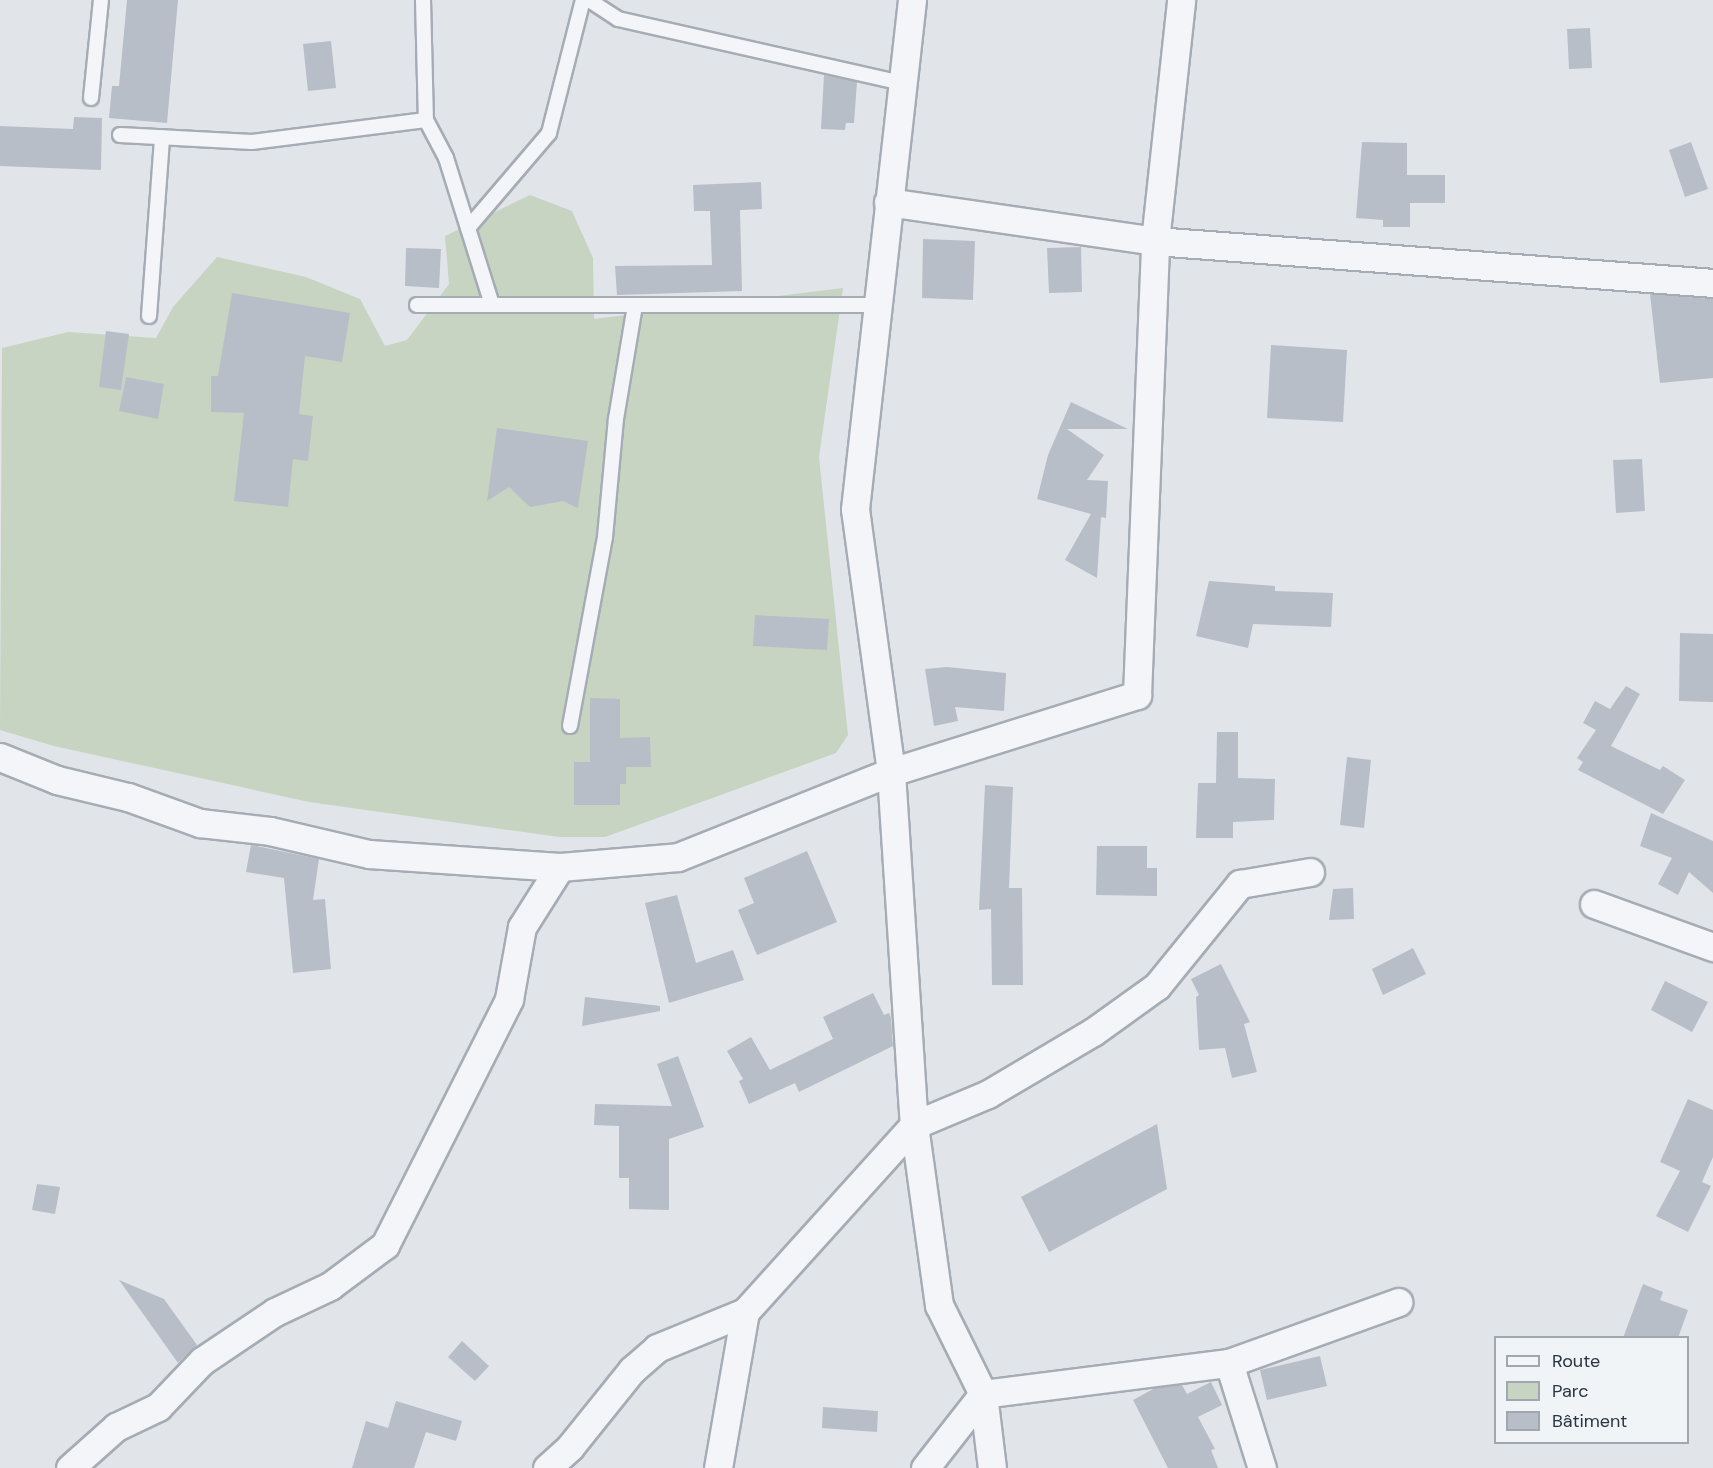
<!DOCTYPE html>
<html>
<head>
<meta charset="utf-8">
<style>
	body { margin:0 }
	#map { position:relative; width:1713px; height:1468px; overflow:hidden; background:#e1e5ea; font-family:"DM Sans",sans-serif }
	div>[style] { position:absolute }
	.green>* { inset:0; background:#c7d4c2 }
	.building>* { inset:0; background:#b8bec7 }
	.roads { filter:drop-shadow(2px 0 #a6acb4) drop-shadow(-2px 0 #a6acb4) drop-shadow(0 2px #a6acb4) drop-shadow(0 -2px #a6acb4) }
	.lane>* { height:14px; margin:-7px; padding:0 7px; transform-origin:7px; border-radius:7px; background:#f4f5f8 }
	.street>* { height:27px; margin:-13.5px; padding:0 13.5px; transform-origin:13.5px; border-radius:13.5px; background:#f4f5f8 }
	span { translate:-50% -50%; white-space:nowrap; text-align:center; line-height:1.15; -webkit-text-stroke:5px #f1f4f7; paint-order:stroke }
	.legend { position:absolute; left:1494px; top:1336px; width:195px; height:108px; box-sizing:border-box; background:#f1f4f7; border:2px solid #a1a7ae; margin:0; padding:8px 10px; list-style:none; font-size:18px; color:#293341 }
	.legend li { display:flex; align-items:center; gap:12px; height:30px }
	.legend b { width:30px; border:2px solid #a1a7ae }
</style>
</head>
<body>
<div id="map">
	<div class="green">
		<div style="clip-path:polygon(530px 195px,572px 211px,593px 258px,594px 319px,843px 288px,819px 457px,848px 735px,836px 753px,605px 837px,559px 837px,309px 802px,54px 746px,0 730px,2px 348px,68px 332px,156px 338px,173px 307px,217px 257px,306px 277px,360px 299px,385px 346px,407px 340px,449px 284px,445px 236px)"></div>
	</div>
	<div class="building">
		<div style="clip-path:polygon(127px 0,178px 0,167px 123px,109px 118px,112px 86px,119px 86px)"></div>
		<div style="clip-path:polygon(1590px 28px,1592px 68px,1569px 69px,1567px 29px)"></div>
		<div style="clip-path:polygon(331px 41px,336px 88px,308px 91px,303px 44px)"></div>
		<div style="clip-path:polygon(824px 75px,857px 82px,854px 123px,846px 123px,845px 130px,821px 129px)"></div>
		<div style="clip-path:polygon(74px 117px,102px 118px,101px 170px,0 166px,0 126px,73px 129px)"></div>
		<div style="clip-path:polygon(1362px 142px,1407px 143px,1407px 175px,1445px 175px,1445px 203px,1410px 203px,1410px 227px,1383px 227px,1383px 220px,1356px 218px)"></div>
		<div style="clip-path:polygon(1691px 142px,1708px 189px,1685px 197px,1669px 150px)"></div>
		<div style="clip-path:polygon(761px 182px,762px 209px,740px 210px,742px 291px,617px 295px,615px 266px,712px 265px,710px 211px,694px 211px,693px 185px)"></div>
		<div style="clip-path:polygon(923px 239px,975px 241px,973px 300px,922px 298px)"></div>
		<div style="clip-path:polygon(1081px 247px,1082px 292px,1049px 293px,1047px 248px)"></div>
		<div style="clip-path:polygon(406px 248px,441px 249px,439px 288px,405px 286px)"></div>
		<div style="clip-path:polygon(232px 293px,350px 313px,342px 362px,305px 356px,299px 414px,313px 416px,308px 461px,293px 459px,288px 507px,234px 501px,244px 413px,211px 412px,211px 376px,218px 376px)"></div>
		<div style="clip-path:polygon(1650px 294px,1713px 299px,1713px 378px,1660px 383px)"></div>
		<div style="clip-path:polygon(106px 331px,129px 334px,121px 390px,99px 387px)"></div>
		<div style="clip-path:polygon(1271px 345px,1347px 350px,1343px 422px,1267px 418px)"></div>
		<div style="clip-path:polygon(126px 377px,164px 384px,158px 419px,119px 411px)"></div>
		<div style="clip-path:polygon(1071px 402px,1128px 429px,1067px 429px,1104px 455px,1087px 480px,1108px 481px,1106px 518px,1101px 517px,1097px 578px,1065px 560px,1091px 514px,1037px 499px,1048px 455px)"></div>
		<div style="clip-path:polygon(497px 428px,588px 441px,578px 508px,563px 501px,530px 507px,509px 487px,487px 501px)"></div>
		<div style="clip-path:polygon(1642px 459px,1645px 511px,1616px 513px,1613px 460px)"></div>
		<div style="clip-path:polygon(1209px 581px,1275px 586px,1275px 591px,1333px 593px,1331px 627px,1253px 624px,1248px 648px,1196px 636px)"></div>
		<div style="clip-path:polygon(755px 615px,829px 619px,827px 650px,753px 646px)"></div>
		<div style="clip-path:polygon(1680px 633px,1713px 634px,1713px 702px,1679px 701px)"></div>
		<div style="clip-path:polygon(947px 667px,1006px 673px,1004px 711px,955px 707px,958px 721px,934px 726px,925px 669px)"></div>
		<div style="clip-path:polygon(1626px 686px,1640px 694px,1611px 746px,1660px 770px,1663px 766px,1685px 780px,1663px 814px,1578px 770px,1583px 762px,1577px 758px,1596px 730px,1583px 723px,1595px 701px,1610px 709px)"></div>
		<div style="clip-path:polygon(590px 698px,620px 699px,620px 738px,650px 737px,651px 767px,626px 767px,626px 784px,620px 784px,620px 805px,574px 805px,574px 762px,590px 762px)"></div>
		<div style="clip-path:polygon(1217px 732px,1238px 732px,1238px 778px,1275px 779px,1274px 820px,1233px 822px,1233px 838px,1196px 838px,1198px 783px,1216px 783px)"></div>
		<div style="clip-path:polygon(1347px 757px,1371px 760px,1364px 828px,1340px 825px)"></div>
		<div style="clip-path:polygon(985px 785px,1013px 787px,1009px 888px,1022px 888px,1023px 985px,992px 985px,991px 909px,979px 910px)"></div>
		<div style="clip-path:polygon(1651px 813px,1713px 841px,1713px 893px,1689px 872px,1678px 895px,1658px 884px,1672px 858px,1640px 846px)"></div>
		<div style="clip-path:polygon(251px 845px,319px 859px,313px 900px,325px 899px,331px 969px,293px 973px,284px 878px,246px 872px)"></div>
		<div style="clip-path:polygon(1097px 846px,1147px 846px,1147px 868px,1157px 868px,1157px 896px,1096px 895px)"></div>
		<div style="clip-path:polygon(807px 851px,837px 922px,757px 955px,738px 910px,754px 903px,744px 878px)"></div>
		<div style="clip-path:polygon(1353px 888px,1354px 919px,1329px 920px,1333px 889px)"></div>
		<div style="clip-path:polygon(677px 895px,696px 963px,733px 950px,744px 980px,669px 1003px,645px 903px)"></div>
		<div style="clip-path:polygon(1413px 948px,1426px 974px,1383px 995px,1372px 969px)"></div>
		<div style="clip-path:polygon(1221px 964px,1250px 1022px,1244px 1024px,1257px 1072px,1232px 1078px,1225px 1048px,1199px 1050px,1196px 997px,1199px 995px,1191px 979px)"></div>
		<div style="clip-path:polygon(1665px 981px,1708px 1002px,1692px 1032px,1651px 1010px)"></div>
		<div style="clip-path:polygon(873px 993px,884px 1015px,889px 1013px,891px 1018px,893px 1046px,799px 1092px,795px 1083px,749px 1104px,739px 1081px,743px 1079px,727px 1051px,751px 1037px,770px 1070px,833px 1039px,823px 1017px)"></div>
		<div style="clip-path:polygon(585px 997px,660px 1006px,660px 1011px,582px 1026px)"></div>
		<div style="clip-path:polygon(678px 1056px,704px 1127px,669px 1139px,669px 1210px,629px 1209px,629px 1178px,619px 1178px,619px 1126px,594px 1125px,595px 1104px,672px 1106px,657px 1064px)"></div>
		<div style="clip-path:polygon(1688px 1099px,1713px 1110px,1713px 1157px,1702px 1182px,1711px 1186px,1688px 1232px,1656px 1216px,1680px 1171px,1660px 1162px)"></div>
		<div style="clip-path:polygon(1157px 1124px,1167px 1189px,1049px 1252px,1021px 1197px)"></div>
		<div style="clip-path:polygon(37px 1184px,60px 1187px,55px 1214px,32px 1210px)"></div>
		<div style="clip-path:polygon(119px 1280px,164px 1299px,197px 1345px,178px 1363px)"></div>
		<div style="clip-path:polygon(1643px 1284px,1663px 1292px,1660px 1300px,1688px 1310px,1678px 1338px,1623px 1338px)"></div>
		<div style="clip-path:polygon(462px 1341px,489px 1366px,475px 1381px,448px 1357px)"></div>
		<div style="clip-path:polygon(1320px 1356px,1327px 1386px,1267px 1400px,1260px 1370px)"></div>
		<div style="clip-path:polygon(1211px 1382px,1222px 1405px,1198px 1417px,1215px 1449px,1211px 1450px,1218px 1468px,1168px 1468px,1133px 1400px,1155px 1388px,1182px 1385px,1187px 1394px)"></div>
		<div style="clip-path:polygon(396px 1401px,462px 1421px,456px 1441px,426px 1432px,414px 1468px,352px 1468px,366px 1421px,388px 1428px)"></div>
		<div style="clip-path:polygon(823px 1407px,878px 1411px,877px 1432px,822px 1428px)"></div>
	</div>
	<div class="roads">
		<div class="lane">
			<div style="left:423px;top:0;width:120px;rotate:88.6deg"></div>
			<div style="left:426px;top:120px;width:43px;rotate:62.2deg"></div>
			<div style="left:446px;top:158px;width:154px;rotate:72.6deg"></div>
			<div style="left:589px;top:0;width:35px;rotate:33deg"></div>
			<div style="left:618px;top:19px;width:291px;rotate:12.7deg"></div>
			<div style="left:91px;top:98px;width:99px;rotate:-84.2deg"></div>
			<div style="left:120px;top:135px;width:132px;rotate:3deg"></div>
			<div style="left:252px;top:142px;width:175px;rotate:-7.2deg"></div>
			<div style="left:468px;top:228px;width:125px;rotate:-49.5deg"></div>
			<div style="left:549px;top:133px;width:137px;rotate:-75.7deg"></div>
			<div style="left:417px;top:305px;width:460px"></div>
			<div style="left:149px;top:316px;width:179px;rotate:-85.8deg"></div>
			<div style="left:570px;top:726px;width:192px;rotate:-79.5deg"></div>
			<div style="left:605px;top:537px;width:119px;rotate:-84.7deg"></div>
			<div style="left:616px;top:419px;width:115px;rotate:-80.5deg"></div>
		</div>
		<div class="street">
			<div style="left:912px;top:0;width:512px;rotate:96.39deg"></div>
			<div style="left:855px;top:509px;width:265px;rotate:82.2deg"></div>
			<div style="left:891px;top:772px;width:354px;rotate:86.3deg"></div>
			<div style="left:914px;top:1125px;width:182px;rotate:82.1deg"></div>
			<div style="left:939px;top:1305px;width:99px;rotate:63.7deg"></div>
			<div style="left:983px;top:1394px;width:75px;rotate:83.1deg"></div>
			<div style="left:888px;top:202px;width:270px;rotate:8.3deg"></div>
			<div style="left:1155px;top:241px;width:242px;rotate:-83.8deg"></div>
			<div style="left:0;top:757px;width:61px;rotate:22deg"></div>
			<div style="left:57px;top:780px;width:73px;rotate:13.5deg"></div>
			<div style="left:128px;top:797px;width:77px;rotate:19.9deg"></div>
			<div style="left:200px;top:823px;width:70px;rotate:6.5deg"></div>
			<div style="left:270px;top:831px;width:102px;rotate:13.1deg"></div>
			<div style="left:369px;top:854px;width:191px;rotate:3.9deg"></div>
			<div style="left:560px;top:867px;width:118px;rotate:-4.8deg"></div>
			<div style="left:678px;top:857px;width:229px;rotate:-21.8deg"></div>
			<div style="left:891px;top:772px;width:258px;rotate:-17.4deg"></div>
			<div style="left:1137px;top:695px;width:454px;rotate:-87.7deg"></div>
			<div style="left:1155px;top:241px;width:560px;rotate:4.3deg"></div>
			<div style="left:1594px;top:904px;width:127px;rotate:19.9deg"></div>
			<div style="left:1229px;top:1363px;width:110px;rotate:72.6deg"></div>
			<div style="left:70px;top:1468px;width:62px;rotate:-41.7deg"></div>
			<div style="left:116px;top:1427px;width:47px;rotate:-25.5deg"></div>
			<div style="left:158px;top:1407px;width:64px;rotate:-46.3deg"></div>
			<div style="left:202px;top:1361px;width:88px;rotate:-33.9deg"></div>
			<div style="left:275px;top:1312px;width:61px;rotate:-25.3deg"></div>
			<div style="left:330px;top:1286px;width:69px;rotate:-36.7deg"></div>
			<div style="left:385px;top:1245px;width:275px;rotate:-63.2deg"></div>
			<div style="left:509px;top:999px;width:73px;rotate:-79.8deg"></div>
			<div style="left:522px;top:927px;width:71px;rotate:-57.7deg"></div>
			<div style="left:547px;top:1468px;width:31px;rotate:-42deg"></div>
			<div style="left:570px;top:1447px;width:99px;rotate:-51.2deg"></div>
			<div style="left:632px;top:1370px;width:33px;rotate:-41deg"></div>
			<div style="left:657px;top:1348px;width:95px;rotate:-22.2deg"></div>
			<div style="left:718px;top:1468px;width:158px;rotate:-80.2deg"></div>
			<div style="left:745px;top:1312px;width:252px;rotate:-47.9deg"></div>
			<div style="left:914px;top:1125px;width:80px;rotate:-22.7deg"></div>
			<div style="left:988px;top:1094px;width:122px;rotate:-30.6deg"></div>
			<div style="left:1093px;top:1032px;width:79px;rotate:-35.7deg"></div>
			<div style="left:1157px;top:986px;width:132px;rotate:-50.9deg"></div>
			<div style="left:1240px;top:884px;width:71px;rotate:-9.7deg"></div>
			<div style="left:925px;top:1468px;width:94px;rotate:-51.9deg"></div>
			<div style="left:983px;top:1394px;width:248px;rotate:-7.2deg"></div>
			<div style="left:1229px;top:1363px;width:180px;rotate:-19.8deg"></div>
		</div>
	</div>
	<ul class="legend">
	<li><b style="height:8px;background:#f4f5f8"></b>Route</li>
	<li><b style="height:16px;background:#c7d4c2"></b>Parc</li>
	<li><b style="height:16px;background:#b8bec7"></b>Bâtiment</li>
	</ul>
</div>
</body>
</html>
